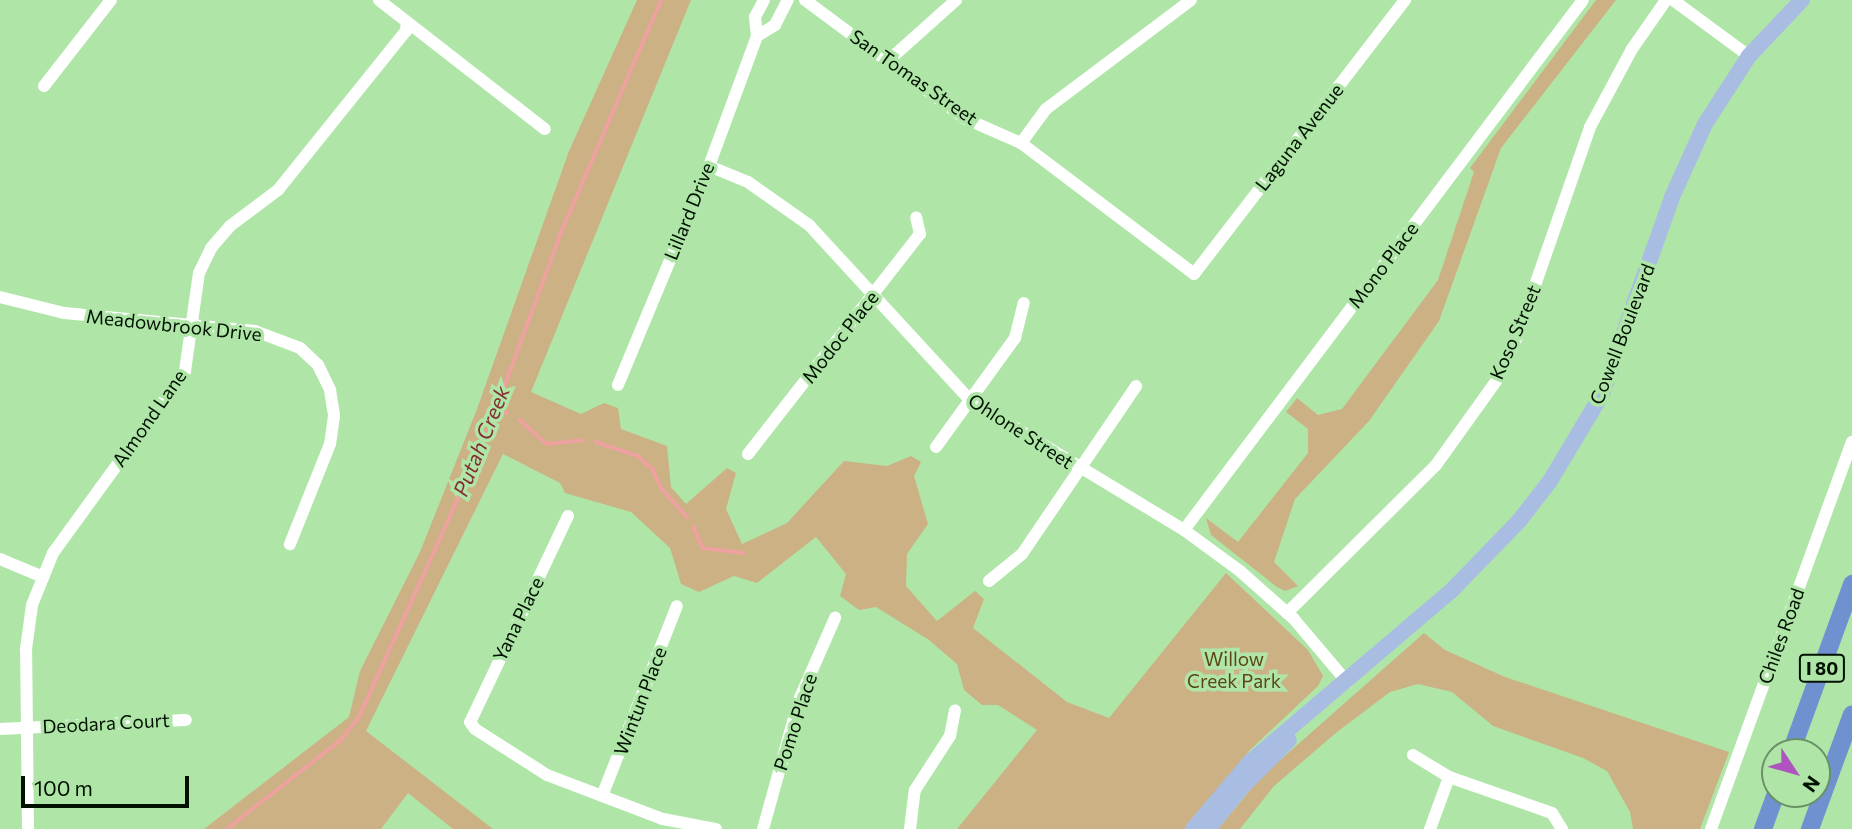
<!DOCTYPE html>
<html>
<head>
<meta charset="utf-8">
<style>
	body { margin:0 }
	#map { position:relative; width:1852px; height:829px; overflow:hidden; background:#afe6a8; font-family:Commissioner,sans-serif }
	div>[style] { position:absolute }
	.green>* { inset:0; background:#cbb184 }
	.stream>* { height:3.5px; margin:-1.75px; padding:0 1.75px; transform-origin:1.75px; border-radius:1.75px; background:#eda29f }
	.minor>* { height:12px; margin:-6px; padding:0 6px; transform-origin:6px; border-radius:6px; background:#fff }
	.major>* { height:16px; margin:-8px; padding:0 8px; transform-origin:8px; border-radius:8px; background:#a9bde3 }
	.highway>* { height:18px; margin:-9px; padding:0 9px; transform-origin:9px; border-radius:9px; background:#6f91d0 }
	span { translate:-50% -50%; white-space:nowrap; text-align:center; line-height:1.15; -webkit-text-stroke:7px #afe6a8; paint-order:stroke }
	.shield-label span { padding:2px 5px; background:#afe6a8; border:2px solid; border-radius:5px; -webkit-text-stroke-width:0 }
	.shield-label { font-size:18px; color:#011100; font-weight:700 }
	.street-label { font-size:19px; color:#011100 }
	.park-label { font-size:19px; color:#5d4515 }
	.water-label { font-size:21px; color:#852e31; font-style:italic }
	.north { position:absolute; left:1761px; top:738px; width:70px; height:70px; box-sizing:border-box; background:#afe6a8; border:2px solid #699165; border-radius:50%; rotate:126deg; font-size:19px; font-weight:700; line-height:28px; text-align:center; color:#011100 }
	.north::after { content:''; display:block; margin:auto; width:24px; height:32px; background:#af53be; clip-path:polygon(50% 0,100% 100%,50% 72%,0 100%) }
	.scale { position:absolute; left:21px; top:776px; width:168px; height:32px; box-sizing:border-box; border:4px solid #011100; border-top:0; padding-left:9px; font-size:21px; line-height:24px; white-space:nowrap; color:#011100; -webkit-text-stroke:5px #afe6a8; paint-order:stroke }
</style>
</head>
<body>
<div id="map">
	<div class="green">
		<div style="clip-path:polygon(637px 0,700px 0,691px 0,531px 392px,581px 414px,604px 403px,618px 408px,621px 429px,667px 446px,671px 487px,686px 504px,727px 468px,736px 473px,726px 509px,742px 544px,787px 523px,844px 461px,887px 466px,911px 456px,921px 462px,914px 476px,928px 524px,907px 554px,906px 586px,937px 621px,975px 591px,984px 599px,973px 628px,1067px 702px,1109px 718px,1226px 573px,1308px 650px,1323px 676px,1318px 686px,1249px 751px,1185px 829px,957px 829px,1037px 730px,998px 705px,982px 705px,964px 690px,957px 664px,929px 640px,876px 607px,859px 610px,840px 596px,846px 574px,816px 537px,757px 583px,734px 576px,699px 592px,681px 584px,670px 548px,631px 512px,565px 493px,560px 483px,503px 454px,366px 731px,493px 829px,453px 829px,408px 793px,381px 829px,204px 829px,349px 717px,360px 671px,420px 552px,477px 409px,569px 151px)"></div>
		<div style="clip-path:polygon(1596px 0,1616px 0,1501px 148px,1439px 321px,1369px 421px,1295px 499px,1274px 562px,1298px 586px,1285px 591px,1277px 587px,1211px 535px,1206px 518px,1238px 542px,1308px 453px,1308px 429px,1286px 412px,1297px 398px,1318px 415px,1342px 409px,1438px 280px,1474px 172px,1470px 168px)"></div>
		<div style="clip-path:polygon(1424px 633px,1445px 650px,1505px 677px,1729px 752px,1700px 829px,1633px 829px,1630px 812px,1607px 771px,1583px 758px,1493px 726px,1452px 692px,1418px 684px,1390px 692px,1337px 732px,1274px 786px,1240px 829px,1218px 829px,1261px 777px)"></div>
	</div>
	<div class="stream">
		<div style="left:496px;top:409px;width:12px;rotate:20deg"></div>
		<div style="left:520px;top:420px;width:36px;rotate:42deg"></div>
		<div style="left:547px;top:444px;width:36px;rotate:-6deg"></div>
		<div style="left:596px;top:442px;width:44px;rotate:18.4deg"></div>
		<div style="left:638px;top:456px;width:20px;rotate:41deg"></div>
		<div style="left:653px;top:469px;width:22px;rotate:66deg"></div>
		<div style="left:662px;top:489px;width:38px;rotate:48deg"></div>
		<div style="left:694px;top:527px;width:23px;rotate:67deg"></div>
		<div style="left:703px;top:548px;width:41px;rotate:7deg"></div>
		<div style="left:227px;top:829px;width:145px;rotate:-38deg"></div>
		<div style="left:341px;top:740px;width:29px;rotate:-52deg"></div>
		<div style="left:359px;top:717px;width:302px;rotate:-65.6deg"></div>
		<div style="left:484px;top:442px;width:221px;rotate:-69.8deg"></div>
		<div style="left:560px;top:235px;width:256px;rotate:-66.7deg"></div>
	</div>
	<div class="minor">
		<div style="left:379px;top:0;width:210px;rotate:37.9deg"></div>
		<div style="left:805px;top:0;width:198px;rotate:36.6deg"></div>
		<div style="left:964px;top:118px;width:62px;rotate:23.7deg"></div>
		<div style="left:1021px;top:143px;width:217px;rotate:37.1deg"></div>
		<div style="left:1194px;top:274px;width:346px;rotate:-52.4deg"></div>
		<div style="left:1673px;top:0;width:94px;rotate:36.4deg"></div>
		<div style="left:757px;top:36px;width:21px;rotate:-31deg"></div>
		<div style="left:775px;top:25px;width:28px;rotate:-63deg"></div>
		<div style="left:889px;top:60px;width:90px;rotate:-41.8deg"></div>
		<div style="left:44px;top:86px;width:109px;rotate:-52.1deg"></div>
		<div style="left:1021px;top:143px;width:42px;rotate:-53.7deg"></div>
		<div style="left:1046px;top:109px;width:181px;rotate:-36.9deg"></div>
		<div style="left:709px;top:166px;width:42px;rotate:22.3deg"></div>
		<div style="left:748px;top:182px;width:75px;rotate:35.2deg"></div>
		<div style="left:809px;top:225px;width:239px;rotate:47.4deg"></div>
		<div style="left:971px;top:401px;width:249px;rotate:31.2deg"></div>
		<div style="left:1184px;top:530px;width:69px;rotate:36.2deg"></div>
		<div style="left:1240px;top:571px;width:71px;rotate:41.6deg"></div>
		<div style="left:1293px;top:618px;width:84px;rotate:49.8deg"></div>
		<div style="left:0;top:297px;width:66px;rotate:14deg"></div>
		<div style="left:64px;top:313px;width:192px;rotate:5.4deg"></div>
		<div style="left:255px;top:331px;width:48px;rotate:20.7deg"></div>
		<div style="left:300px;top:348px;width:25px;rotate:43deg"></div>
		<div style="left:318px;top:365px;width:28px;rotate:64deg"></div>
		<div style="left:330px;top:390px;width:26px;rotate:81deg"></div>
		<div style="left:334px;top:416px;width:28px;rotate:98deg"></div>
		<div style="left:330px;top:444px;width:108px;rotate:111.8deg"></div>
		<div style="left:618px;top:385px;width:237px;rotate:-67.4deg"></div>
		<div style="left:709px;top:166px;width:139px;rotate:-69.7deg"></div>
		<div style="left:757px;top:36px;width:19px;rotate:-96deg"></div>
		<div style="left:755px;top:17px;width:19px;rotate:-62deg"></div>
		<div style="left:936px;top:447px;width:135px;rotate:-54.1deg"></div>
		<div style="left:1015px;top:338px;width:36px;rotate:-76deg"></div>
		<div style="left:748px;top:454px;width:279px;rotate:-52deg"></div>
		<div style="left:920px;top:234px;width:17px;rotate:-103deg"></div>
		<div style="left:568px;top:516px;width:228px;rotate:115.4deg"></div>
		<div style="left:470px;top:722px;width:9px;rotate:54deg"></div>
		<div style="left:475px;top:729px;width:85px;rotate:32.6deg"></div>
		<div style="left:547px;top:775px;width:124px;rotate:20.8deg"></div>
		<div style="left:663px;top:819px;width:54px;rotate:10.7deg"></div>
		<div style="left:1184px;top:530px;width:663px;rotate:-53.03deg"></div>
		<div style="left:0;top:559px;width:47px;rotate:22.7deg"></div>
		<div style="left:989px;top:581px;width:43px;rotate:-39.3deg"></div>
		<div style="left:1022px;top:554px;width:203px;rotate:-55.8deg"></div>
		<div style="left:1287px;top:613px;width:210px;rotate:-44.8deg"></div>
		<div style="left:1436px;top:465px;width:108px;rotate:-54.4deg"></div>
		<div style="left:1499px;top:377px;width:44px;rotate:-65.8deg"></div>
		<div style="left:1517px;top:337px;width:222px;rotate:-70.8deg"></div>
		<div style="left:1590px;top:127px;width:89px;rotate:-61.7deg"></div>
		<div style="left:1632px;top:49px;width:60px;rotate:-55.2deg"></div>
		<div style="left:0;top:729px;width:186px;rotate:-2.8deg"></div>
		<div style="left:1413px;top:755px;width:42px;rotate:31.4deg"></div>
		<div style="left:1449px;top:777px;width:109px;rotate:19.3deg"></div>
		<div style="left:1552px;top:813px;width:19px;rotate:58deg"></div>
		<div style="left:602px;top:796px;width:204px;rotate:-68.5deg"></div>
		<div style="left:28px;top:829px;width:180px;rotate:-90.6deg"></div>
		<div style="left:26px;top:649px;width:44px;rotate:-82.2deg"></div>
		<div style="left:32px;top:605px;width:56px;rotate:-68deg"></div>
		<div style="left:53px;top:553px;width:225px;rotate:-54deg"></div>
		<div style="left:185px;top:371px;width:99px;rotate:-81.9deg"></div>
		<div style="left:199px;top:273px;width:28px;rotate:-64deg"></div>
		<div style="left:211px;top:248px;width:29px;rotate:-49deg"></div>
		<div style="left:230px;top:226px;width:60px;rotate:-36.9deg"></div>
		<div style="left:278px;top:190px;width:204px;rotate:-51.2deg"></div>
		<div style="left:406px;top:31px;width:9px;rotate:-84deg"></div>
		<div style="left:763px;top:829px;width:134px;rotate:-74.4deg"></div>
		<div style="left:799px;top:700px;width:90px;rotate:-66.3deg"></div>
		<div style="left:910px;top:829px;width:39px;rotate:-83deg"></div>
		<div style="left:915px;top:790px;width:64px;rotate:-57.1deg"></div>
		<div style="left:950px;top:736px;width:26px;rotate:-79deg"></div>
		<div style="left:1430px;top:829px;width:55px;rotate:-69.9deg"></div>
		<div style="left:1711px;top:829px;width:412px;rotate:-70deg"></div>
	</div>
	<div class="major">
		<div style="left:1193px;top:829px;width:88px;rotate:-49.6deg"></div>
		<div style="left:1250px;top:762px;width:265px;rotate:-40.4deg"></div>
		<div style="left:1452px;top:590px;width:96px;rotate:-45.8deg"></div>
		<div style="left:1519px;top:521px;width:51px;rotate:-52.2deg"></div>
		<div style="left:1550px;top:481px;width:101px;rotate:-59.1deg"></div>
		<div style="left:1602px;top:394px;width:209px;rotate:-70.4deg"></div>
		<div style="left:1672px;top:197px;width:80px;rotate:-65.7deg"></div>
		<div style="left:1705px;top:124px;width:81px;rotate:-57.1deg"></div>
		<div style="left:1749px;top:56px;width:77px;rotate:-46.6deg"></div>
		<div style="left:1208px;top:829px;width:51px;rotate:-51.3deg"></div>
		<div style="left:1240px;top:789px;width:69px;rotate:-45deg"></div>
	</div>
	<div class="highway">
		<div style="left:1791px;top:752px;width:179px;rotate:-70deg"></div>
		<div style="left:1763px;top:829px;width:37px;rotate:-70deg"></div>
		<div style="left:1810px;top:829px;width:122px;rotate:-69.9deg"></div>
	</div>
	<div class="shield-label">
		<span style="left:1822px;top:668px">I 80</span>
	</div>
	<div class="street-label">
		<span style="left:914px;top:77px;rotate:35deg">San Tomas Street</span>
		<span style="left:1299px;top:137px;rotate:-52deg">Laguna Avenue</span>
		<span style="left:689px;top:211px;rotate:-68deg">Lillard Drive</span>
		<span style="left:1383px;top:265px;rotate:-53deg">Mono Place</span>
		<span style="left:174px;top:325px;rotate:6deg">Meadowbrook Drive</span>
		<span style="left:1515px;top:332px;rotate:-67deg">Koso Street</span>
		<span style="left:1622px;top:334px;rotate:-69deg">Cowell Boulevard</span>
		<span style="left:840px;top:337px;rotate:-52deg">Modoc Place</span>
		<span style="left:149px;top:418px;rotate:-55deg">Almond Lane</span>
		<span style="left:1021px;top:431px;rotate:33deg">Ohlone Street</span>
		<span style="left:518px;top:619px;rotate:-64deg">Yana Place</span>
		<span style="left:1781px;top:636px;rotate:-70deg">Chiles Road</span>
		<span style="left:640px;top:701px;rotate:-69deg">Wintun Place</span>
		<span style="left:795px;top:722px;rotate:-72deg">Pomo Place</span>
		<span style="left:106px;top:723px;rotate:-3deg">Deodara Court</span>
	</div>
	<div class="park-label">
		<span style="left:1234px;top:670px">Willow<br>Creek Park</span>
	</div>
	<div class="water-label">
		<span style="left:481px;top:441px;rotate:-68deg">Putah Creek</span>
	</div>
	<div class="north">N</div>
	<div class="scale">100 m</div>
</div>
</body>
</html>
